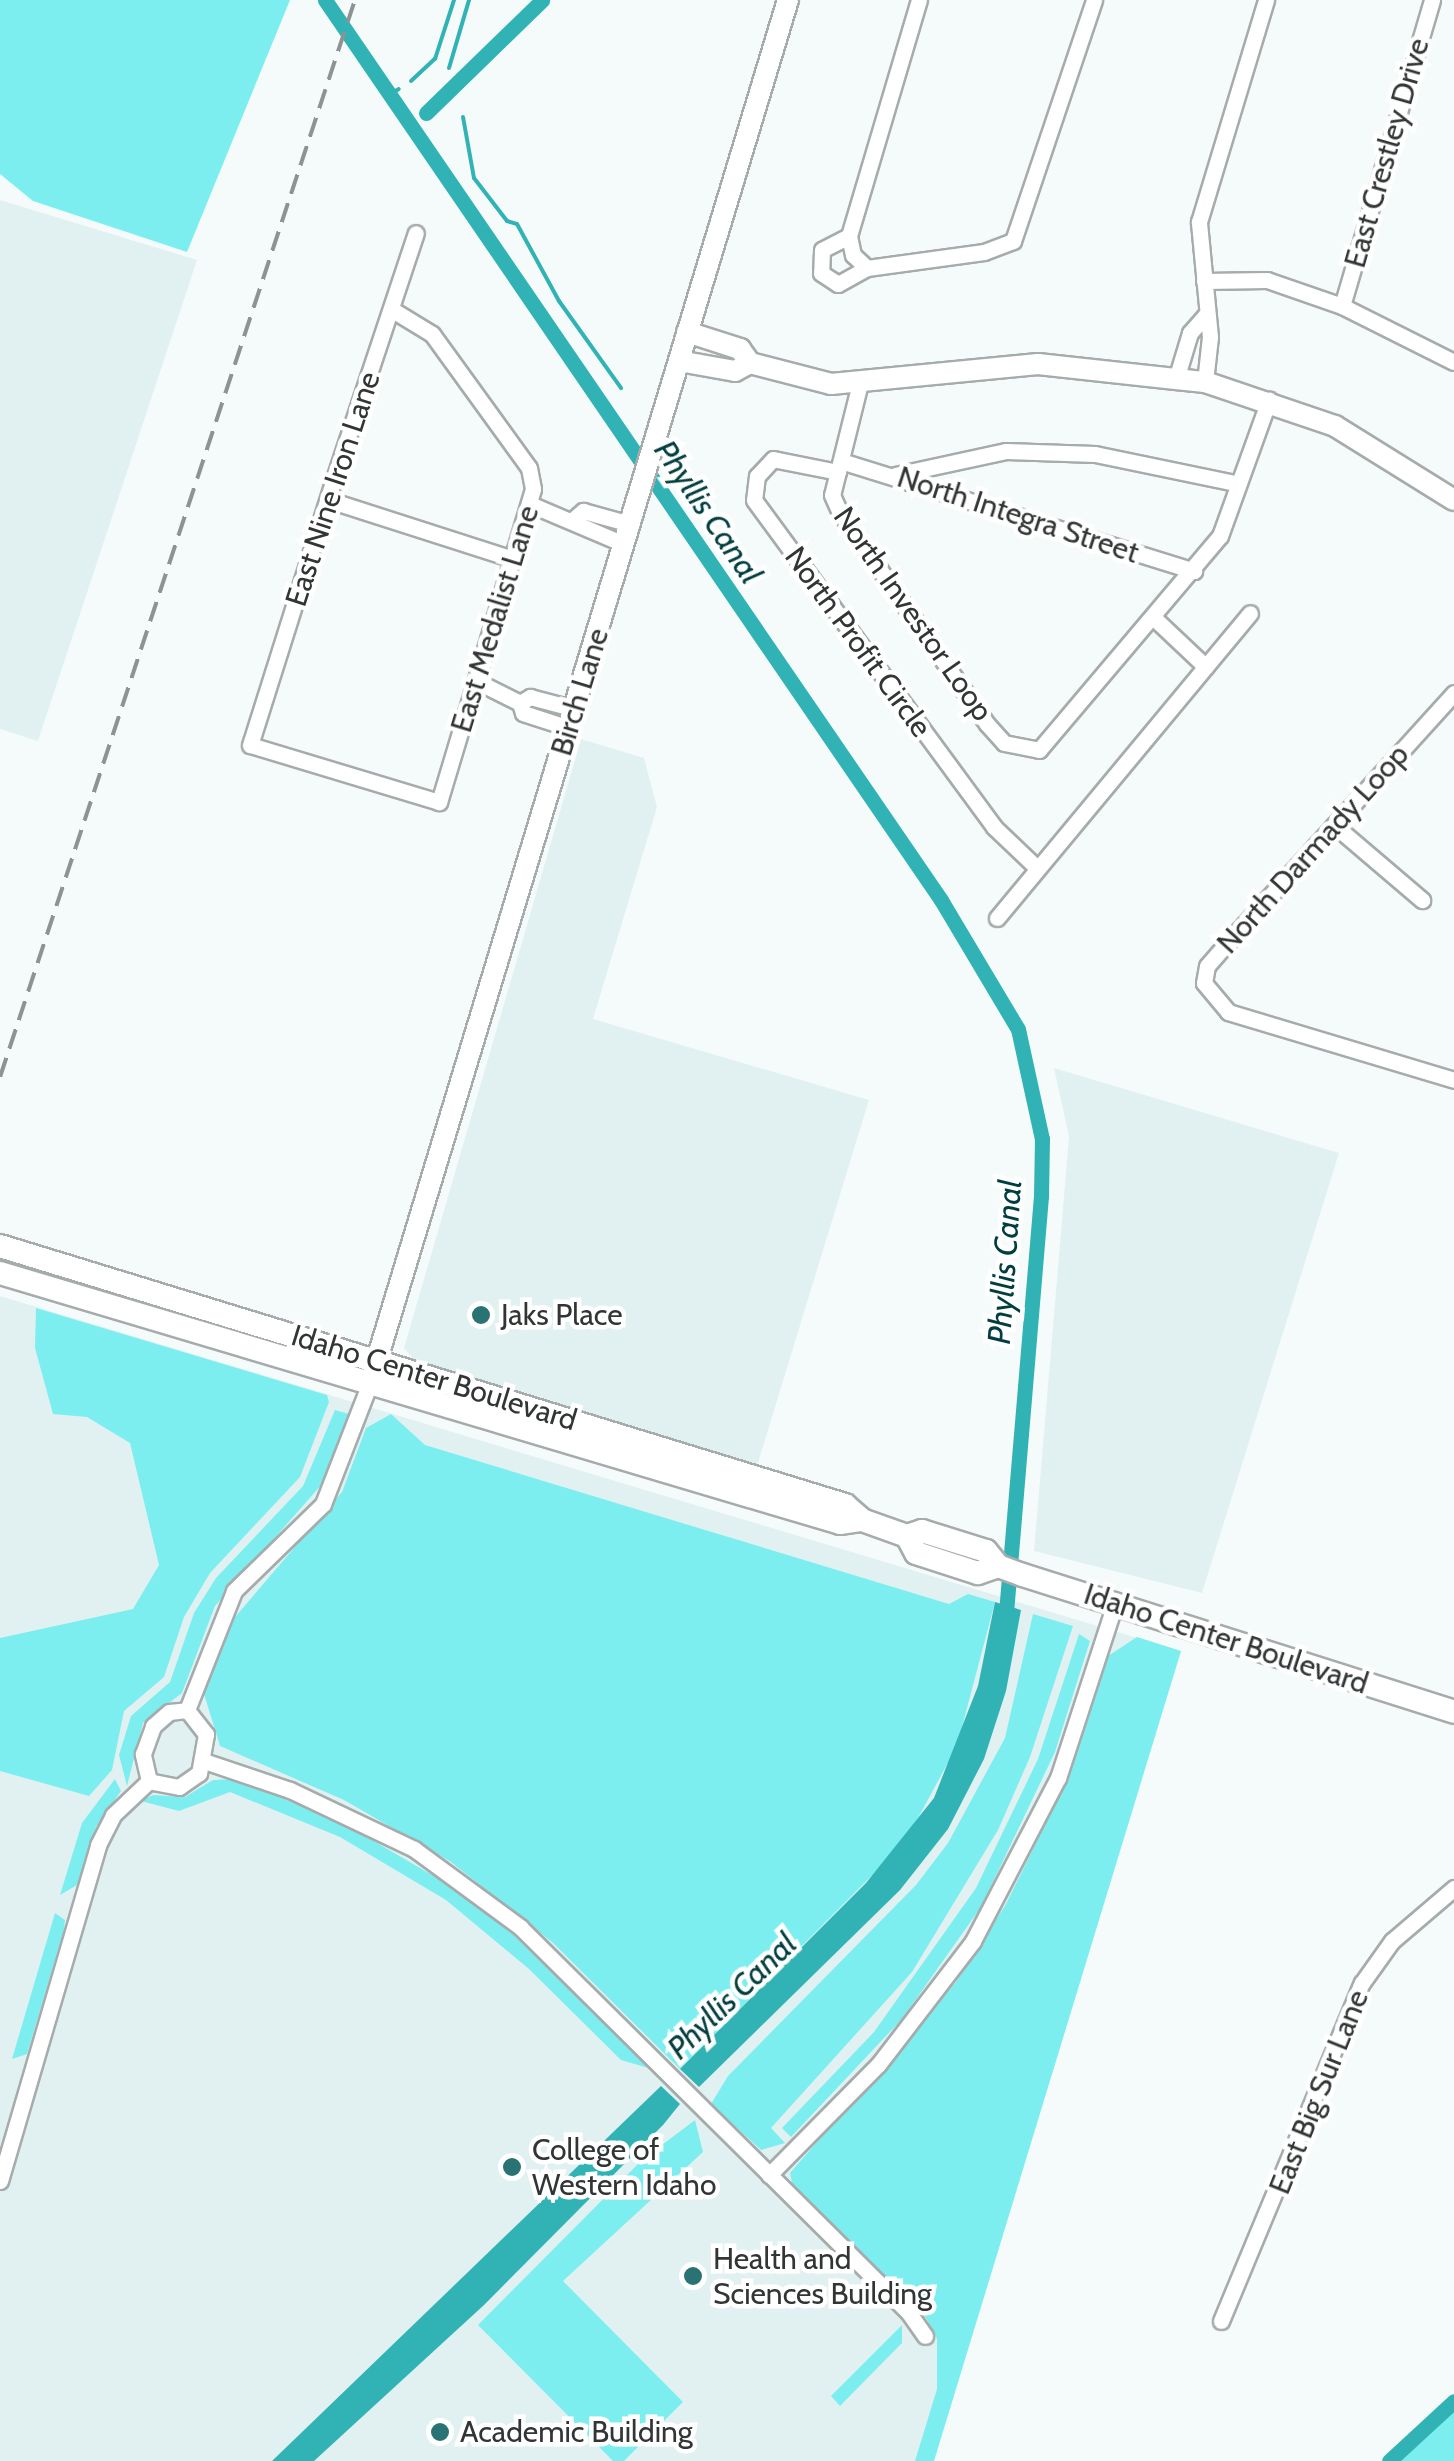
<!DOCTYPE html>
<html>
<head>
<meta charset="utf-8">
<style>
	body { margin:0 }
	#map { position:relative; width:1454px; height:2461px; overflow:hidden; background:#f5fbfb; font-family:Cabin,sans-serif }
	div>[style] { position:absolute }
	.built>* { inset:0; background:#e1f1f1 }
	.green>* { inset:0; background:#7deef0 }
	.water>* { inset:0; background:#31b3b5 }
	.stream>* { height:4px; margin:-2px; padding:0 2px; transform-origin:2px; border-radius:2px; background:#31b3b5 }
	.canal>* { height:15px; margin:-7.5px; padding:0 7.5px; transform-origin:7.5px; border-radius:7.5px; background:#31b3b5 }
	.roads { filter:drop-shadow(2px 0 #a6abab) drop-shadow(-2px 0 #a6abab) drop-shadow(0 2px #a6abab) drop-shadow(0 -2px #a6abab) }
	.minor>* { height:15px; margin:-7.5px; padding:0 7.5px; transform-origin:7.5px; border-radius:7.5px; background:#fff }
	.tertiary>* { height:20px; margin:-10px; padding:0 10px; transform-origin:10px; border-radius:10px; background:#fff }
	.secondary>* { height:22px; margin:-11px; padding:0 11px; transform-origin:11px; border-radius:11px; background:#fff }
	.rail>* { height:4px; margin-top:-2px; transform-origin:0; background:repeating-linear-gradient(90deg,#8e9292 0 20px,transparent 0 30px) }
	.dots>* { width:28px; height:28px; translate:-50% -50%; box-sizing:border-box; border:5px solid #fff; border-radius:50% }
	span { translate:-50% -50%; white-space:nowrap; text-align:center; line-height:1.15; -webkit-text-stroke:9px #fff; paint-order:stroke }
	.street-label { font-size:30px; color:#323535 }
	.poi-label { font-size:30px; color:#323535 }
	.left { translate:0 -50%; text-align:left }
	.water-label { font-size:32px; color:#023e3f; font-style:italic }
</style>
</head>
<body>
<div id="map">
	<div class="built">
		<div style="clip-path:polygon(0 200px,197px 260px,38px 741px,0 729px)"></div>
		<div style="clip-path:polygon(581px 739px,644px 758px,657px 807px,593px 1019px,869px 1100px,757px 1466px,415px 1361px,404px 1348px)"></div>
		<div style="clip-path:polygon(1054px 1068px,1339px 1153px,1202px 1593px,1034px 1551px,1069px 1137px)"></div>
		<div style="clip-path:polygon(0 1296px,1181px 1651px,934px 2461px,0 2461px)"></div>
	</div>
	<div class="green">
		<div style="clip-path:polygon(0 0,290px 0,187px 252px,33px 201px,0 174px)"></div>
		<div style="clip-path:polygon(36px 1308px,327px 1395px,329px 1402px,300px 1477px,210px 1573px,184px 1617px,164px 1677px,124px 1711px,112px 1770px,89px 1796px,0 1771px,0 1638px,133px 1609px,159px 1565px,130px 1443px,87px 1417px,53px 1414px,35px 1348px)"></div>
		<div style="clip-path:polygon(335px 1410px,349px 1414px,323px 1483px,215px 1606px,182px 1693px,143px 1723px,127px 1786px,119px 1755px,131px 1716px,170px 1682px,194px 1613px,216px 1578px,303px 1486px)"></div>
		<div style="clip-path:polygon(391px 1414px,425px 1445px,949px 1604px,968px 1594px,995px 1602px,957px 1746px,905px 1842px,680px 2069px,553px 1943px,451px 1862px,344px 1800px,220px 1746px,204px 1694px,229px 1624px,342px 1492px,366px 1428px)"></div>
		<div style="clip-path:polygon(1033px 1614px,1073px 1626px,1030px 1757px,998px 1830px,912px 1972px,771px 2128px,785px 2143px,761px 2150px,711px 2104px,728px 2076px,916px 1885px,948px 1843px,1005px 1738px)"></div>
		<div style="clip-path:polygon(1079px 1634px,1090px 1641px,1055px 1752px,981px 1907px,902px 2019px,791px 2137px,782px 2128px,874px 2032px,976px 1888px,1038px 1759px)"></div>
		<div style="clip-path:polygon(1137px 1637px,1181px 1651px,934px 2461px,915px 2461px,937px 2389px,937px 2339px,926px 2318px,792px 2183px,790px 2173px,956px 1982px,1006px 1904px,1066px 1782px,1108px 1656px)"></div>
		<div style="clip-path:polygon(115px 1779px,121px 1791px,96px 1827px,77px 1885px,60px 1895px,82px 1823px)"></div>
		<div style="clip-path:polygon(235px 1779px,341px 1822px,451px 1886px,513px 1934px,652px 2069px,621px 2060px,529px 1969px,446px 1900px,340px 1837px,230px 1792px,179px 1811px,141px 1801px,153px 1795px,185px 1797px,213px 1780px)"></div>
		<div style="clip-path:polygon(55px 1913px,65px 1920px,64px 1930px,27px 2054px,12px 2059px)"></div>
		<div style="clip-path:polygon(695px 2120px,703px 2152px,563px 2281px,683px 2402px,624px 2461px,613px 2461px,478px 2325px,642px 2160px)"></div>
		<div style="clip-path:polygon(902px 2325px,902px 2343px,840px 2406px,831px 2396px)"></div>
		<div style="clip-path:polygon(1454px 2405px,1454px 2461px,1393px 2461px)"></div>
	</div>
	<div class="water">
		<div style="clip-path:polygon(995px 1602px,1021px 1610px,1006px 1691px,984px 1759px,948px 1829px,900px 1890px,699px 2087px,680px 2069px,866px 1883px,934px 1798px,978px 1686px)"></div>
		<div style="clip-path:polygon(661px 2086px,680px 2104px,663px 2125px,484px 2305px,314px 2461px,272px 2461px)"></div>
	</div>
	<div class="stream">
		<div style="left:449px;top:68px;width:71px;rotate:-73.6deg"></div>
		<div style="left:411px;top:81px;width:33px;rotate:-43deg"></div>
		<div style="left:435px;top:59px;width:62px;rotate:-72.1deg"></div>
		<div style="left:386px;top:97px;width:15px;rotate:-32deg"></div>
		<div style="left:463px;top:117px;width:62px;rotate:79.8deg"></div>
		<div style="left:474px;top:178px;width:54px;rotate:52.5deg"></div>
		<div style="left:507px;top:221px;width:10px;rotate:17deg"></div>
		<div style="left:517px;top:224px;width:88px;rotate:61.4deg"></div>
		<div style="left:559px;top:301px;width:107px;rotate:54.5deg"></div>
	</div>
	<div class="canal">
		<div style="left:325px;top:0;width:1091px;rotate:55.61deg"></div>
		<div style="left:941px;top:900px;width:150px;rotate:59.2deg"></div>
		<div style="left:1018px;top:1029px;width:113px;rotate:77.7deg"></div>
		<div style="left:1042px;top:1139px;width:57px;rotate:91deg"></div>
		<div style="left:1041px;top:1196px;width:429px;rotate:94.8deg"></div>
		<div style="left:426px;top:113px;width:162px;rotate:-44.2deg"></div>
		<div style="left:1389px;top:2461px;width:88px;rotate:-42.7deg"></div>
	</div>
	<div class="roads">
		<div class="minor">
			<div style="left:849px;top:236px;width:30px;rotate:153deg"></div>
			<div style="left:822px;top:250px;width:23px;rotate:92deg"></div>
			<div style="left:821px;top:273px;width:20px;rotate:33deg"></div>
			<div style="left:838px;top:284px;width:33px;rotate:-29deg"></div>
			<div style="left:867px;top:268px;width:118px;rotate:-7.8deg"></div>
			<div style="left:984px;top:252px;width:31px;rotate:-21deg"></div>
			<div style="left:1013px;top:241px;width:254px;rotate:-71.4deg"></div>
			<div style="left:867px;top:268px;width:19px;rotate:-137deg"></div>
			<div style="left:853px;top:255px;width:19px;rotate:-102deg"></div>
			<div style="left:849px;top:236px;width:246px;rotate:-73.5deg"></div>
			<div style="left:1204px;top:281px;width:63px;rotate:-0.9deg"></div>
			<div style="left:1267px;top:280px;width:79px;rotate:19.1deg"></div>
			<div style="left:1342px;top:306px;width:125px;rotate:26.6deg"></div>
			<div style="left:1342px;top:306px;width:319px;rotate:-73.6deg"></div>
			<div style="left:391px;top:309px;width:48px;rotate:31.4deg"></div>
			<div style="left:432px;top:334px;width:165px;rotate:54.1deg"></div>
			<div style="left:529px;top:468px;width:21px;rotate:79deg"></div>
			<div style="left:533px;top:489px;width:327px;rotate:106.7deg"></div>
			<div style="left:439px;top:802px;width:197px;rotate:-163.2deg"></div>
			<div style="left:250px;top:745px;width:279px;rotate:-72.5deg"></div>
			<div style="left:334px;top:479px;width:259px;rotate:-71.6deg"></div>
			<div style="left:1177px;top:376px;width:45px;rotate:-73.2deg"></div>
			<div style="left:1190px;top:333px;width:23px;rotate:-49deg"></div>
			<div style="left:1205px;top:382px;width:45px;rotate:-83.7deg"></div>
			<div style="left:1210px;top:337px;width:116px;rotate:-95.5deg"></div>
			<div style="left:1199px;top:222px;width:232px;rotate:-73.2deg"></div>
			<div style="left:860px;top:383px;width:115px;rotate:104deg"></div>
			<div style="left:832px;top:495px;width:17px;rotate:66deg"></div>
			<div style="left:839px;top:511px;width:259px;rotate:55.2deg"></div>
			<div style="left:987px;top:724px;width:25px;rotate:48deg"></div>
			<div style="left:1004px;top:743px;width:36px;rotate:11deg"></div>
			<div style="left:1039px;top:750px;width:280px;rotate:-49.8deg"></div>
			<div style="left:1220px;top:536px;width:145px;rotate:-70.2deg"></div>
			<div style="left:841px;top:461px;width:370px;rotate:17.3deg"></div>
			<div style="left:838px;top:472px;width:66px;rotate:-168.7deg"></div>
			<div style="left:773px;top:459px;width:23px;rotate:133deg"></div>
			<div style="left:757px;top:476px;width:24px;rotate:97deg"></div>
			<div style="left:754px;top:500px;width:406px;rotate:53.7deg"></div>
			<div style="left:994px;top:827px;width:59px;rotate:43.6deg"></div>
			<div style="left:895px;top:475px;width:114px;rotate:-12.2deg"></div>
			<div style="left:1006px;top:451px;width:89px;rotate:1.9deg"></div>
			<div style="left:1095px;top:454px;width:143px;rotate:11.7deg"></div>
			<div style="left:329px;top:500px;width:196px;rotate:17.8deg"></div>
			<div style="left:532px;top:505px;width:100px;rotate:23deg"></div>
			<div style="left:575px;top:518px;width:11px;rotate:-41deg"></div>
			<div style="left:583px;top:511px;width:49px;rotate:15.5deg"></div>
			<div style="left:1154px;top:618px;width:71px;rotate:43.3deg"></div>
			<div style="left:478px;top:682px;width:47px;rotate:26.6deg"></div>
			<div style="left:520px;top:703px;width:10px;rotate:73deg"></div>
			<div style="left:523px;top:713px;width:48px;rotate:18.1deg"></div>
			<div style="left:1454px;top:693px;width:338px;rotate:132.2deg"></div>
			<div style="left:1227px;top:943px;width:30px;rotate:131deg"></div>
			<div style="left:1207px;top:966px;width:17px;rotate:100deg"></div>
			<div style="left:1204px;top:983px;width:38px;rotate:50deg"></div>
			<div style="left:1228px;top:1012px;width:236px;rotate:16.7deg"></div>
			<div style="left:520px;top:703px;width:12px;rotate:-31deg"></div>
			<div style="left:530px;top:697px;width:47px;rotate:14.9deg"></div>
			<div style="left:1334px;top:825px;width:116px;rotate:40.4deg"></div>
			<div style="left:997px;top:918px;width:396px;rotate:-50.3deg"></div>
			<div style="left:187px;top:1710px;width:128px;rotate:-68.4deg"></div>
			<div style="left:234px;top:1591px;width:124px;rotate:-44.3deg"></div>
			<div style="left:323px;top:1504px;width:130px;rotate:-68.8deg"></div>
			<div style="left:187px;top:1710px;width:31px;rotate:52deg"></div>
			<div style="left:206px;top:1734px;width:40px;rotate:100deg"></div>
			<div style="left:199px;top:1773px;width:24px;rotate:145deg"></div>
			<div style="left:179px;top:1787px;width:31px;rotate:-169deg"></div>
			<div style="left:149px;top:1781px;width:28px;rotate:-103deg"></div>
			<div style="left:143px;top:1754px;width:30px;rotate:-70deg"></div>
			<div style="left:153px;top:1726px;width:21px;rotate:-41deg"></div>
			<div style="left:169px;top:1712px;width:18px;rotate:-6deg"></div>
			<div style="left:204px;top:1761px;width:91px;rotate:18.6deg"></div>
			<div style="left:290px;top:1790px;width:137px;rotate:25.4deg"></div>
			<div style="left:414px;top:1849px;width:132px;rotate:36.3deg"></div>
			<div style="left:520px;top:1927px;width:548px;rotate:44.78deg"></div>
			<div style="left:909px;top:2313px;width:28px;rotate:55deg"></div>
			<div style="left:769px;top:2175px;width:155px;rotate:-45.3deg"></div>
			<div style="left:878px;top:2065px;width:156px;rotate:-52.5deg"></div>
			<div style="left:973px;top:1941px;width:184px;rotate:-62.5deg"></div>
			<div style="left:1058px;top:1778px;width:183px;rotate:-71.9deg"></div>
			<div style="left:0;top:2181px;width:350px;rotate:-73.7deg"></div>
			<div style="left:98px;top:1845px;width:34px;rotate:-63deg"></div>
			<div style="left:113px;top:1815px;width:50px;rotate:-43.4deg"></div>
			<div style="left:1221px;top:2321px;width:366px;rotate:-67.4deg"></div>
			<div style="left:1362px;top:1983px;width:52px;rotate:-54.5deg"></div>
			<div style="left:1392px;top:1941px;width:82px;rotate:-40.5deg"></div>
		</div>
		<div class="tertiary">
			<div style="left:687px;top:332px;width:56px;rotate:17.8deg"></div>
			<div style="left:740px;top:349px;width:17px;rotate:54deg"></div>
			<div style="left:750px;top:363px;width:84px;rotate:14.5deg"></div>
			<div style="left:831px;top:384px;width:208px;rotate:-5.5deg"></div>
			<div style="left:1038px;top:364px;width:168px;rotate:6.2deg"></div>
			<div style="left:1205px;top:382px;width:137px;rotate:18.7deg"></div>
			<div style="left:1335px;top:426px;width:140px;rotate:31.9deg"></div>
			<div style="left:679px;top:361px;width:57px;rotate:10.1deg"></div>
			<div style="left:735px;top:371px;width:17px;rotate:-28deg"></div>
			<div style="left:372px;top:1376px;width:1438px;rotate:-73.18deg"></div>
		</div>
		<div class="secondary">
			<div style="left:0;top:1246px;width:884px;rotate:17.04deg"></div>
			<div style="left:845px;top:1505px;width:23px;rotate:41deg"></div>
			<div style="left:862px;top:1520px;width:48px;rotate:19.6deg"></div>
			<div style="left:907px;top:1536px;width:16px;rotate:-18deg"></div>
			<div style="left:922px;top:1531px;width:67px;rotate:17.4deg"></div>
			<div style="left:986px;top:1551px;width:19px;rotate:51deg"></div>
			<div style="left:998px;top:1566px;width:27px;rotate:20deg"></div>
			<div style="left:1023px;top:1575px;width:452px;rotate:17.6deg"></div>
			<div style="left:0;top:1273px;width:876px;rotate:16.57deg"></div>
			<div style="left:840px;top:1523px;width:22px;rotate:-8deg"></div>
			<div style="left:907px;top:1536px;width:19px;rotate:62deg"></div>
			<div style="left:916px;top:1553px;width:65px;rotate:17.9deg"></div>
			<div style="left:978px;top:1573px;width:21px;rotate:-19deg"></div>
		</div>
	</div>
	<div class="rail">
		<div style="left:0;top:1077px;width:1134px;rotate:-71.76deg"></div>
	</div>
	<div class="dots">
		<div style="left:481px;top:1315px;background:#297374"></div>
		<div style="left:512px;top:2167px;background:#297374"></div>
		<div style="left:693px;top:2276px;background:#297374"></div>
		<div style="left:440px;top:2432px;background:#297374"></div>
	</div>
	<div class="street-label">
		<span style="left:1387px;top:153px;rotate:-74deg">East Crestley Drive</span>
		<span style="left:333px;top:489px;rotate:-72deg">East Nine Iron Lane</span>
		<span style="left:1018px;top:515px;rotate:18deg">North Integra Street</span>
		<span style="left:913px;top:614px;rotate:55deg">North Investor Loop</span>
		<span style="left:495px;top:619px;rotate:-73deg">East Medalist Lane</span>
		<span style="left:858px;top:642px;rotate:54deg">North Profit Circle</span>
		<span style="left:580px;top:692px;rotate:-73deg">Birch Lane</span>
		<span style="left:1313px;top:849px;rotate:-48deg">North Darmady Loop</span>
		<span style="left:434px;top:1378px;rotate:17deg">Idaho Center Boulevard</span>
		<span style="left:1226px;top:1639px;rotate:18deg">Idaho Center Boulevard</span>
		<span style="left:1319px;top:2092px;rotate:-68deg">East Big Sur Lane</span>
	</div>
	<div class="poi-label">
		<span class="left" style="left:501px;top:1315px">Jaks Place</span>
		<span class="left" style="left:532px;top:2167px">College of<br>Western Idaho</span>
		<span class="left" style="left:713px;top:2276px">Health and<br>Sciences Building</span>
		<span class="left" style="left:460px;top:2432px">Academic Building</span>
	</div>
	<div class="water-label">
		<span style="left:708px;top:512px;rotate:56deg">Phyllis Canal</span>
		<span style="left:1005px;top:1262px;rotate:-86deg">Phyllis Canal</span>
		<span style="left:732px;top:1996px;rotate:-44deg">Phyllis Canal</span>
	</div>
</div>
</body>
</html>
